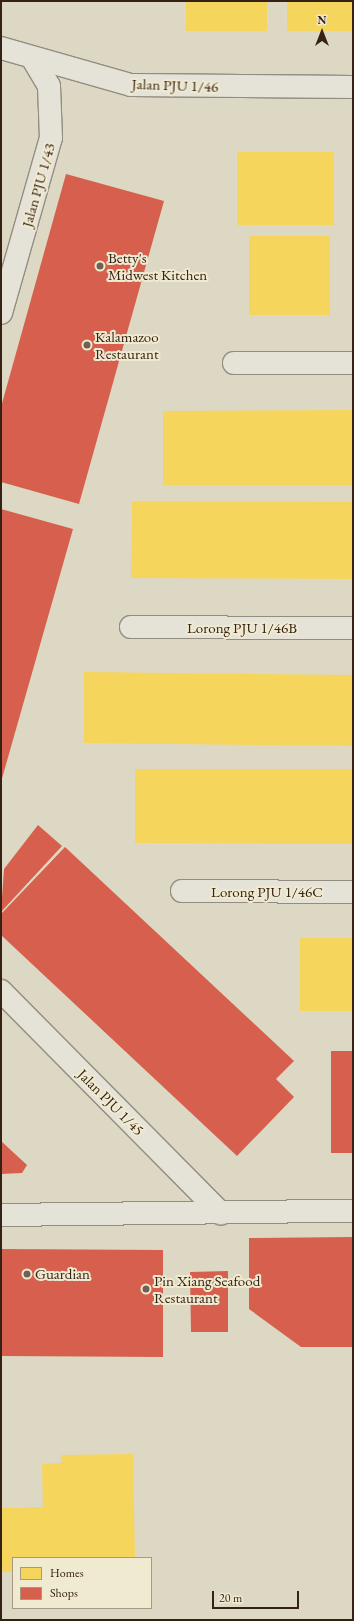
<!DOCTYPE html>
<html>
<head>
<meta charset="utf-8">
<style>
	body { margin:0 }
	#map { position:relative; width:354px; height:1621px; overflow:hidden; background:#ddd8c3; font-family:"EB Garamond",serif }
	div>[style] { position:absolute }
	.homes>* { inset:0; background:#f6d55c }
	.shops>* { inset:0; background:#d6604d }
	.roads { filter:drop-shadow(1px 0 #938d80) drop-shadow(-1px 0 #938d80) drop-shadow(0 1px #938d80) drop-shadow(0 -1px #938d80) }
	.street>* { height:22px; margin:-11px; padding:0 11px; transform-origin:11px; border-radius:11px; background:#e5e2d7 }
	.secondary>* { height:22px; margin:-11px; padding:0 11px; transform-origin:11px; border-radius:11px; background:#e5e2d7 }
	.dots>* { width:11px; height:11px; translate:-50% -50%; box-sizing:border-box; border:2px solid #f0ead1; border-radius:50% }
	span { translate:-50% -50%; white-space:nowrap; text-align:center; line-height:1.15; -webkit-text-stroke:4px #f0ead1; paint-order:stroke }
	.street-label { font-size:15px; color:#362115 }
	.poi-label { font-size:15px; color:#362115 }
	.left { translate:0 -50%; text-align:left }
	.frame { position:absolute; inset:0; border:2px solid #362115; pointer-events:none }
	.legend { position:absolute; left:12px; top:1557px; width:140px; height:52px; box-sizing:border-box; background:#f0ead1; border:1px solid #a69a86; margin:0; padding:5px 7px; list-style:none; font-size:12px; color:#362115 }
	.legend li { display:flex; align-items:center; gap:8px; height:20px }
	.legend b { width:20px; border:1px solid #a69a86 }
	.north { position:absolute; left:302px; top:12px; width:40px; height:40px; -webkit-text-stroke:3px #f0ead1; paint-order:stroke; rotate:0deg; font-size:11px; font-weight:700; line-height:16px; text-align:center; color:#362115 }
	.north::after { content:''; display:block; margin:auto; width:14px; height:18px; background:#362115; clip-path:polygon(50% 0,100% 100%,50% 72%,0 100%) }
	.scale { position:absolute; left:212px; top:1591px; width:87px; height:18px; box-sizing:border-box; border:2px solid #362115; border-top:0; padding-left:5px; font-size:12px; line-height:14px; white-space:nowrap; color:#362115; -webkit-text-stroke:3px #f0ead1; paint-order:stroke }
</style>
</head>
<body>
<div id="map">
	<div class="homes">
		<div style="clip-path:polygon(186px 1px,267px 1px,267px 31px,186px 31px)"></div>
		<div style="clip-path:polygon(287px 1px,353px 1px,353px 31px,287px 31px)"></div>
		<div style="clip-path:polygon(237px 152px,334px 152px,334px 225px,237px 225px)"></div>
		<div style="clip-path:polygon(249px 236px,330px 236px,330px 315px,249px 315px)"></div>
		<div style="clip-path:polygon(353px 410px,353px 485px,163px 485px,163px 411px)"></div>
		<div style="clip-path:polygon(132px 501px,353px 502px,353px 579px,131px 578px)"></div>
		<div style="clip-path:polygon(84px 672px,353px 675px,353px 746px,84px 743px)"></div>
		<div style="clip-path:polygon(135px 769px,353px 769px,353px 844px,135px 843px)"></div>
		<div style="clip-path:polygon(300px 938px,353px 938px,353px 1011px,300px 1011px)"></div>
		<div style="clip-path:polygon(133px 1454px,135px 1558px,13px 1558px,13px 1572px,1px 1572px,1px 1508px,43px 1507px,42px 1464px,61px 1463px,61px 1455px)"></div>
	</div>
	<div class="shops">
		<div style="clip-path:polygon(66px 174px,164px 201px,79px 504px,1px 482px,1px 407px)"></div>
		<div style="clip-path:polygon(1px 509px,73px 529px,1px 782px)"></div>
		<div style="clip-path:polygon(38px 825px,62px 846px,1px 912px,4px 869px)"></div>
		<div style="clip-path:polygon(65px 847px,294px 1061px,276px 1079px,294px 1097px,237px 1156px,1px 935px,1px 914px)"></div>
		<div style="clip-path:polygon(331px 1051px,353px 1051px,353px 1153px,331px 1153px)"></div>
		<div style="clip-path:polygon(1px 1141px,27px 1165px,22px 1173px,1px 1174px)"></div>
		<div style="clip-path:polygon(353px 1237px,353px 1347px,301px 1347px,249px 1309px,249px 1238px)"></div>
		<div style="clip-path:polygon(1px 1249px,163px 1250px,163px 1357px,1px 1356px)"></div>
		<div style="clip-path:polygon(228px 1271px,228px 1332px,191px 1332px,190px 1272px)"></div>
	</div>
	<div class="roads">
		<div class="street">
			<div style="left:1px;top:48px;width:135px;rotate:15.9deg"></div>
			<div style="left:131px;top:85px;width:222px;rotate:0.5deg"></div>
			<div style="left:1px;top:313px;width:182px;rotate:-74.1deg"></div>
			<div style="left:51px;top:138px;width:52px;rotate:-92.2deg"></div>
			<div style="left:49px;top:86px;width:31px;rotate:-121deg"></div>
			<div style="left:234px;top:363px;width:119px"></div>
			<div style="left:131px;top:627px;width:222px;rotate:0.3deg"></div>
			<div style="left:182px;top:891px;width:171px;rotate:0.3deg"></div>
		</div>
		<div class="secondary">
			<div style="left:1px;top:991px;width:313px;rotate:45.3deg"></div>
			<div style="left:1px;top:1215px;width:352px;rotate:-0.7deg"></div>
		</div>
	</div>
	<div class="dots">
		<div style="left:100px;top:266px;background:#706152"></div>
		<div style="left:87px;top:345px;background:#706152"></div>
		<div style="left:27px;top:1274px;background:#706152"></div>
		<div style="left:146px;top:1289px;background:#706152"></div>
	</div>
	<div class="street-label">
		<span style="left:175px;top:85px;rotate:2deg">Jalan PJU 1/46</span>
		<span style="left:38px;top:185px;rotate:-74deg">Jalan PJU 1/43</span>
		<span style="left:242px;top:628px">Lorong PJU 1/46B</span>
		<span style="left:267px;top:892px">Lorong PJU 1/46C</span>
		<span style="left:111px;top:1102px;rotate:45deg">Jalan PJU 1/45</span>
	</div>
	<div class="poi-label">
		<span class="left" style="left:108px;top:266px">Betty's<br>Midwest Kitchen</span>
		<span class="left" style="left:95px;top:345px">Kalamazoo<br>Restaurant</span>
		<span class="left" style="left:35px;top:1274px">Guardian</span>
		<span class="left" style="left:154px;top:1289px">Pin Xiang Seafood<br>Restaurant</span>
	</div>
	<div class="frame"></div>
	<ul class="legend">
	<li><b style="height:11px;background:#f6d55c"></b>Homes</li>
	<li><b style="height:11px;background:#d6604d"></b>Shops</li>
	</ul>
	<div class="north">N</div>
	<div class="scale">20 m</div>
</div>
</body>
</html>
